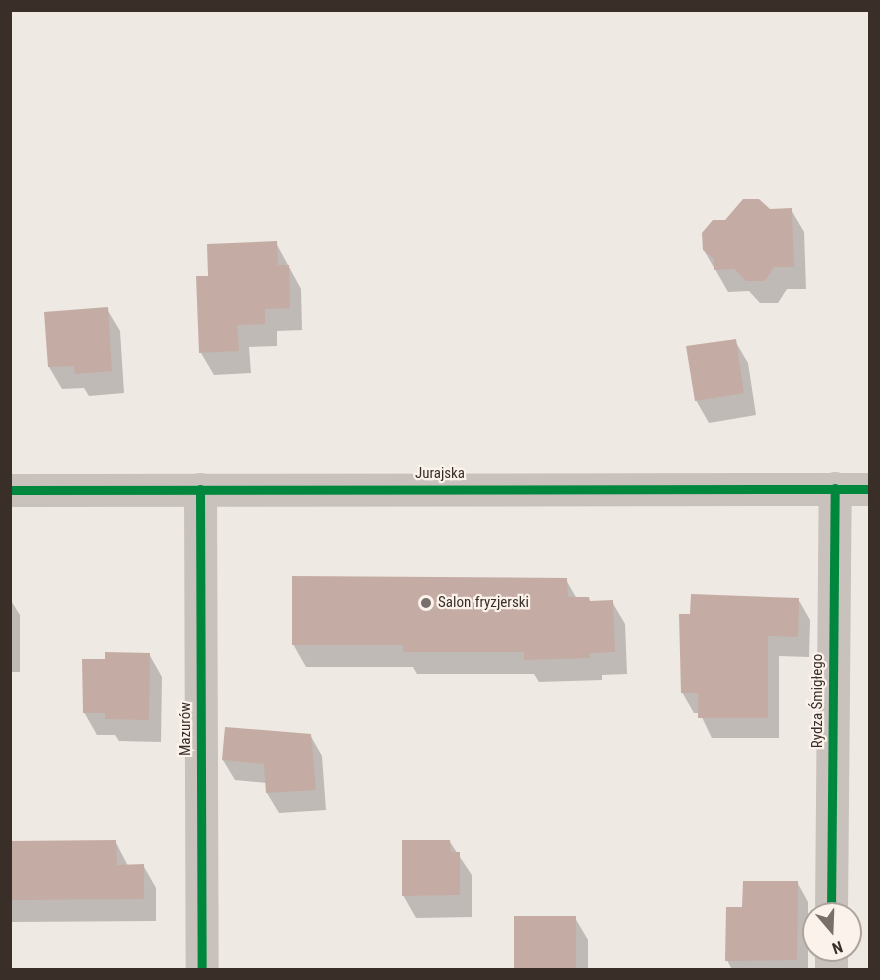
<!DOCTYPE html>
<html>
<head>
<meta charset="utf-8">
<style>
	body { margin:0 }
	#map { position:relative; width:880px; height:980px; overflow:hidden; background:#efe9e3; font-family:"Roboto Condensed",sans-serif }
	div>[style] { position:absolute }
	.shadow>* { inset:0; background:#0003 }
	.building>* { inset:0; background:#c4aca4 }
	.minor>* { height:33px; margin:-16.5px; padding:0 16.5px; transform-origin:16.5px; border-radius:16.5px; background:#c8c1bc }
	.cycleway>* { height:9px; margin:-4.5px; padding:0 4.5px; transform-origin:4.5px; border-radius:4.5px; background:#00873e }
	.dots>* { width:16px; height:16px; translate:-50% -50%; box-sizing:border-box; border:3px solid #fbf3eb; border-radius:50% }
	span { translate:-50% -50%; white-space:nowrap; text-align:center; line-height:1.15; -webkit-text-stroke:4.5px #fbf3eb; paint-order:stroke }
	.street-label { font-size:15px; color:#3a2e29 }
	.poi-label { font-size:15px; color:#3a2e29 }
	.left { translate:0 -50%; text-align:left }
	.frame { position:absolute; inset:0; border:12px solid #3a2e29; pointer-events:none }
	.north { position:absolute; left:802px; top:902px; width:60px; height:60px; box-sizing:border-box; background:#fbf3eb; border:2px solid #aea49d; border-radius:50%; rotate:161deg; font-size:16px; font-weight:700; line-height:24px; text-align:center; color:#3a2e29 }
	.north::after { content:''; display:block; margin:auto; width:21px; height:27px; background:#796f6a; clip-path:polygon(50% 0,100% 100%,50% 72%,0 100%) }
</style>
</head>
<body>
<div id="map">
	<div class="shadow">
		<div style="clip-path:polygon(791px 210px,804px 232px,806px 289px,787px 289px,778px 303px,760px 303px,749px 291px,728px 292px,704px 250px,726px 221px,770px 211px)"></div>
		<div style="clip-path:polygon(276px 243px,301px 289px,302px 330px,277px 331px,277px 346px,249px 347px,251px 373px,214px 375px,201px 353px,209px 277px)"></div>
		<div style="clip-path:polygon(107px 309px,120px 331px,124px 393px,89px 396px,84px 388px,62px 389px,49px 367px)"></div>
		<div style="clip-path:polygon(735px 341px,748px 363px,756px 415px,709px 423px,696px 400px)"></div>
		<div style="clip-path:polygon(566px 580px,577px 599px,590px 603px,612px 602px,625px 624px,627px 674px,602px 675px,602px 680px,539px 682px,534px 674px,417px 674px,413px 667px,306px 667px,293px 644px)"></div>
		<div style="clip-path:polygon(10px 599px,20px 615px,20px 672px,10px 672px)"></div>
		<div style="clip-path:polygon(798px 599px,810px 620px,809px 657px,779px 656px,779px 738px,712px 738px,700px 713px,694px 713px,682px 692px)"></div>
		<div style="clip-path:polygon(149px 654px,162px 677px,161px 742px,119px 741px,115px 735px,97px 735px,84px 712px,107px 661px)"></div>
		<div style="clip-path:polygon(310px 735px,322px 756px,326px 810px,279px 813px,267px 793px,267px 783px,235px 780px,223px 760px)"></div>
		<div style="clip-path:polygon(115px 841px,128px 866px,143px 865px,156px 888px,156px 921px,10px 922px,10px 842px)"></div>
		<div style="clip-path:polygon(450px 842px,472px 875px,472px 917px,416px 918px,403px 895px)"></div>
		<div style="clip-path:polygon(797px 882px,808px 902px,808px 970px,732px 970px,727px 960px,744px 908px)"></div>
		<div style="clip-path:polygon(516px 918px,575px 918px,588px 940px,588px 970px,515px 970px)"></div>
	</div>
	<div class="building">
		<div style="clip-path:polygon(743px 199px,759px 199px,770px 209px,792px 208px,794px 267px,774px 267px,765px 281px,746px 281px,734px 269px,714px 270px,714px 259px,703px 250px,702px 233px,713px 220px,725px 220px)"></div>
		<div style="clip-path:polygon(277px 241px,278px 265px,289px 265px,290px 308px,265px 309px,265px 324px,237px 325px,239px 351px,199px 353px,196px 276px,208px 276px,207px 244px)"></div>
		<div style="clip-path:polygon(108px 307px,112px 371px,75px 374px,74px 366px,48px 367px,44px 312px)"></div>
		<div style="clip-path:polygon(736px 339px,744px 393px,695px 401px,686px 346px)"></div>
		<div style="clip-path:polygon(292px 576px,567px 578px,568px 597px,589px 597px,590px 601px,613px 600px,615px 652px,590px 653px,590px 658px,524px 660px,524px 652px,403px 652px,403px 645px,292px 645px)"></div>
		<div style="clip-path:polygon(691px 594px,799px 598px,798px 637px,768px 636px,768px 718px,698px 718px,698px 693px,681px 693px,679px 614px,690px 614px)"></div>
		<div style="clip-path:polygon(105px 652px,150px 653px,149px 720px,105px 719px,105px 713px,83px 713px,82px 659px,105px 659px)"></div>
		<div style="clip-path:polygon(225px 727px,311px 734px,316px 790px,266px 793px,264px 764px,222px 760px)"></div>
		<div style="clip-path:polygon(116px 840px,117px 865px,144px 864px,144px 899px,10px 900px,10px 841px)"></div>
		<div style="clip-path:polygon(402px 840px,450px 840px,451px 852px,460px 852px,460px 895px,402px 896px)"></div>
		<div style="clip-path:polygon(743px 881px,798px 881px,797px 960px,725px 961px,726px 907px,742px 907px)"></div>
		<div style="clip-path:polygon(514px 916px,576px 916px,576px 969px,514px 969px)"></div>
	</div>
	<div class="minor">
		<div style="left:200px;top:489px;width:481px;rotate:89.8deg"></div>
		<div style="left:10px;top:490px;width:860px;rotate:-0.07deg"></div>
		<div style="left:831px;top:914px;width:426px;rotate:-89.5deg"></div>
		<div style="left:831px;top:970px;width:20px;rotate:-90deg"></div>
	</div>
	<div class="cycleway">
		<div style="left:200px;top:489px;width:481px;rotate:89.8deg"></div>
		<div style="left:10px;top:490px;width:860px;rotate:-0.07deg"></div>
		<div style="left:831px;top:914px;width:426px;rotate:-89.5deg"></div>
	</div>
	<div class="dots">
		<div style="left:426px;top:603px;background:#796f6a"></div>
	</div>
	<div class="street-label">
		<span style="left:440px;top:474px">Jurajska</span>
		<span style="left:818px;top:701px;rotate:-90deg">Rydza Śmigłego</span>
		<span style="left:186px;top:729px;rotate:-90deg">Mazurów</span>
	</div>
	<div class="poi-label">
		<span class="left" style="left:438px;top:603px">Salon fryzjerski</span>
	</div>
	<div class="frame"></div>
	<div class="north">N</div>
</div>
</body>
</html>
